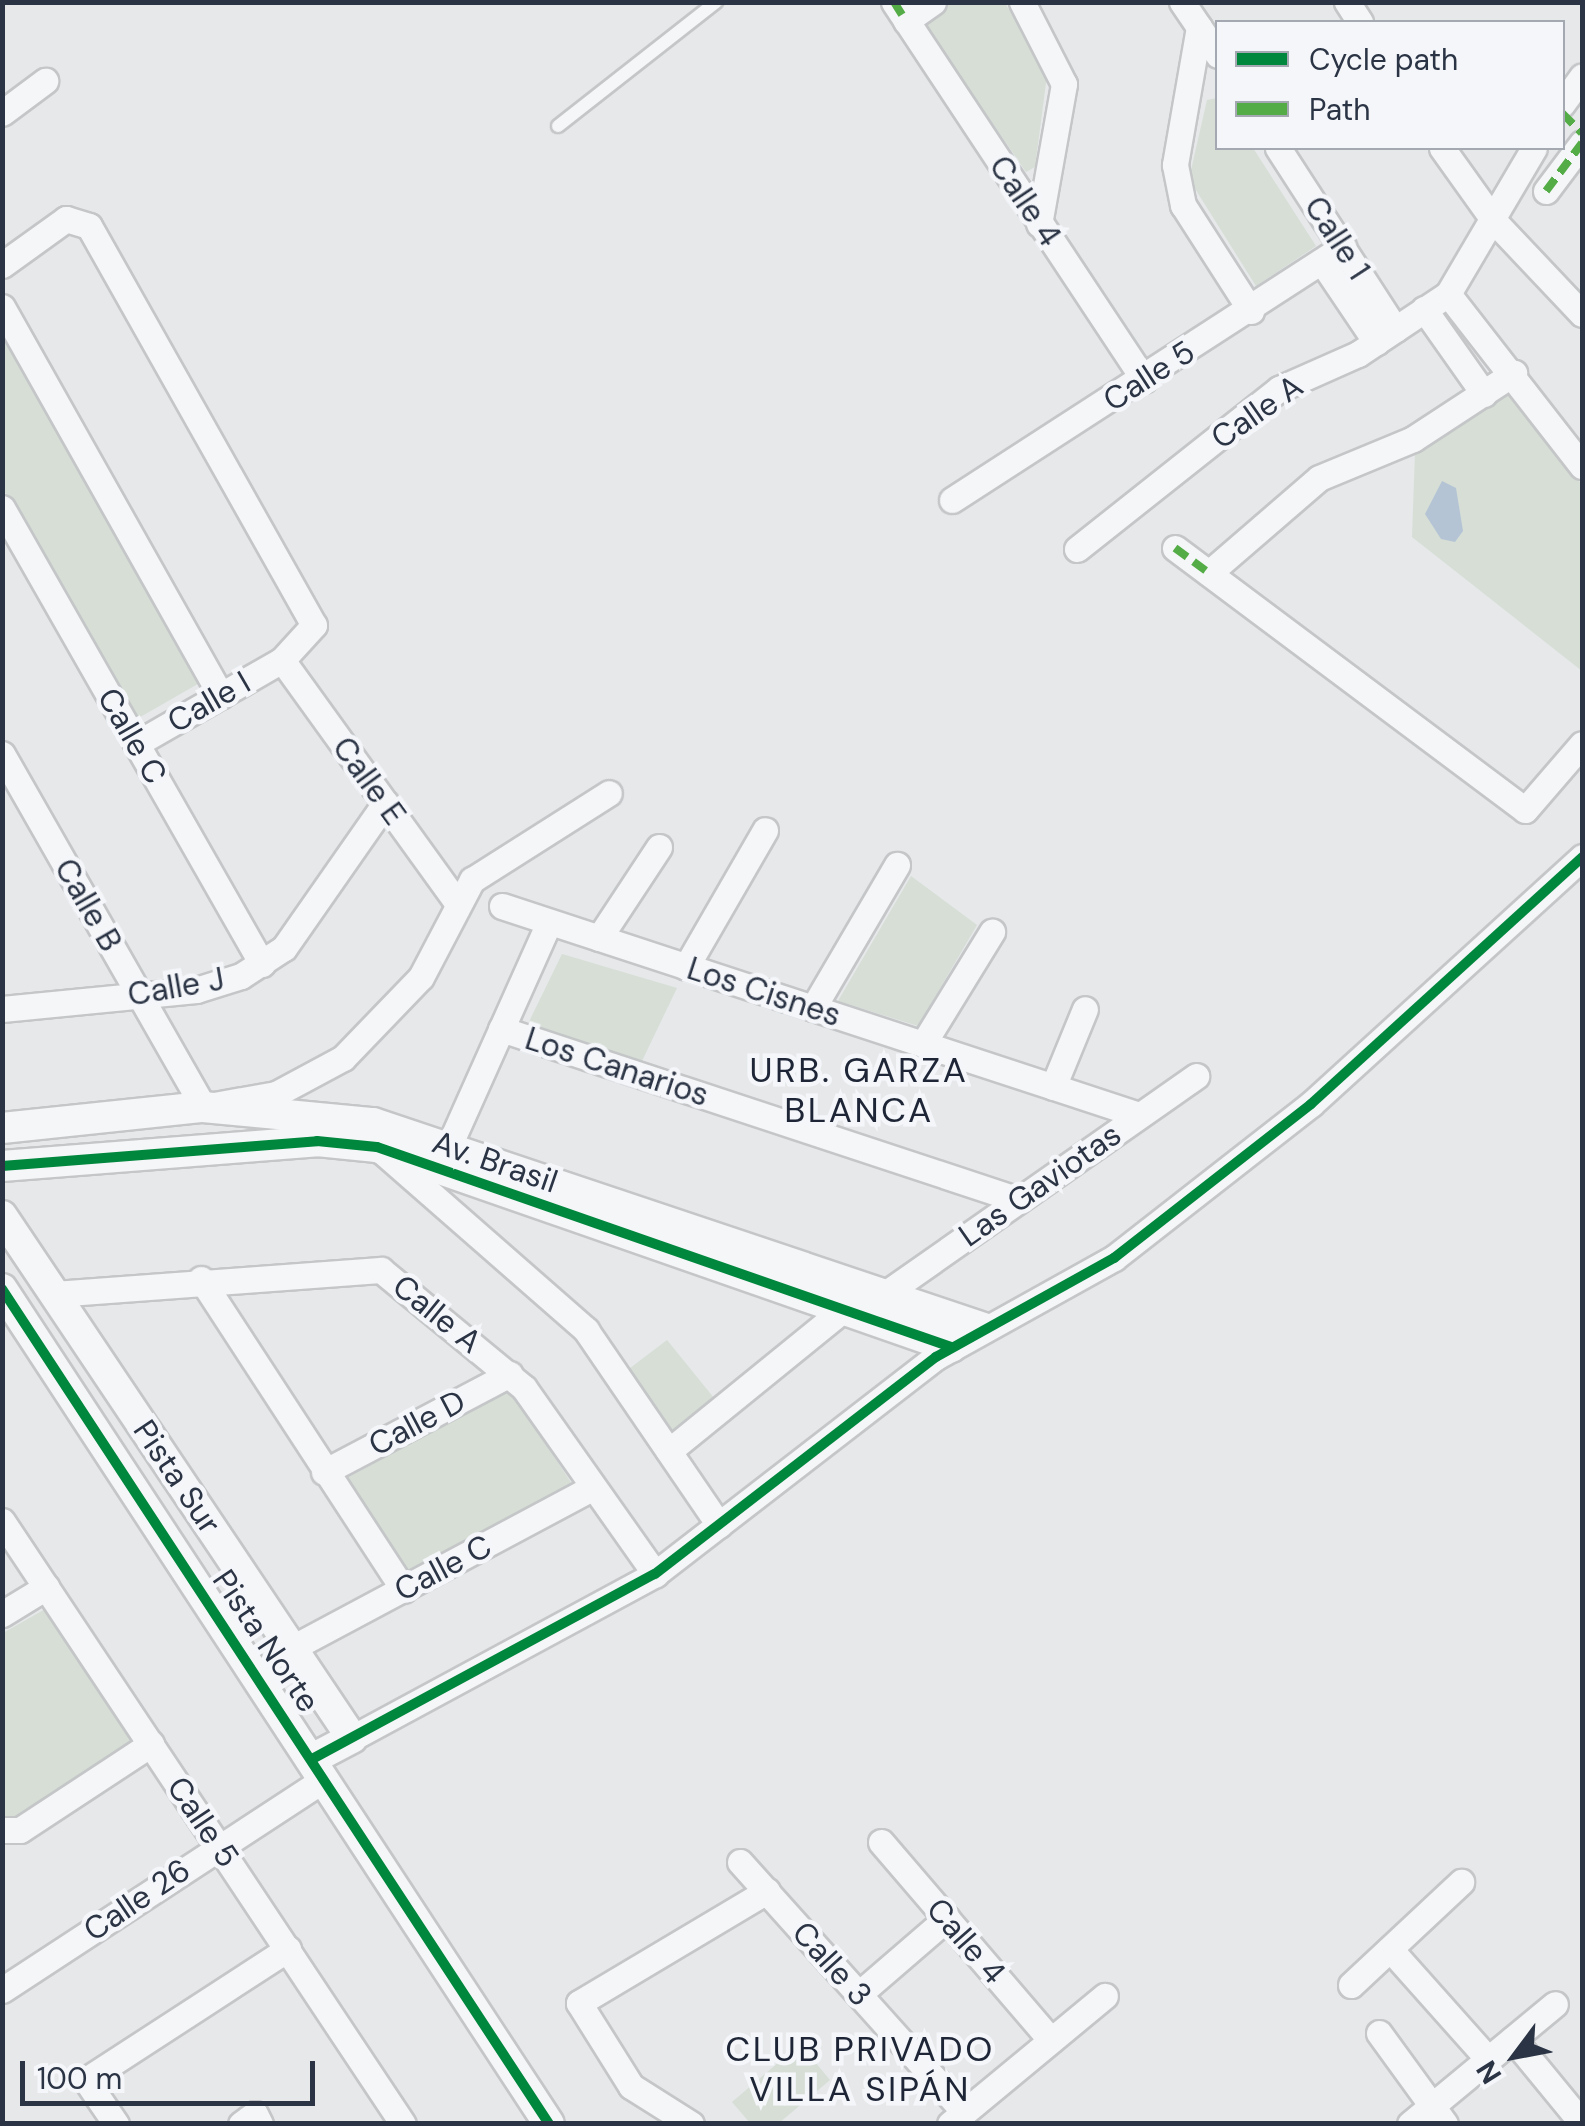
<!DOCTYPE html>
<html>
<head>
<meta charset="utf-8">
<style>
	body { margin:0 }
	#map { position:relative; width:1585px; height:2126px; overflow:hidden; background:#e6e8ea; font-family:"DM Sans",sans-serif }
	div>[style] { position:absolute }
	.green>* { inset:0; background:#d6ded6 }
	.water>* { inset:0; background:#b4c4d5 }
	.roads { filter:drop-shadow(2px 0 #c4c6c8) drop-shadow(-2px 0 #c4c6c8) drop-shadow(0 2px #c4c6c8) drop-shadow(0 -2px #c4c6c8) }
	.service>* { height:12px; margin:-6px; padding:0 6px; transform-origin:6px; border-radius:6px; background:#f5f6f7 }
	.minor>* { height:25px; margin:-12.5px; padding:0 12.5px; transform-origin:12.5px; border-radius:12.5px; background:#f5f6f7 }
	.tertiary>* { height:30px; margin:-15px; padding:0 15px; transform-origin:15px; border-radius:15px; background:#f5f6f7 }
	.quiet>* { height:8px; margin-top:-4px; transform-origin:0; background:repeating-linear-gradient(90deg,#54ac47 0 15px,transparent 0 23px) }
	.cycleway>* { height:10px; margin:-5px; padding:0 5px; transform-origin:5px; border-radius:5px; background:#00873e }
	span { translate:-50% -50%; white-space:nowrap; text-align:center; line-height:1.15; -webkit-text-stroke:9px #f4f6f9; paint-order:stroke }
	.street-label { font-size:32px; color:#2b3445 }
	.neighbourhood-label { font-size:35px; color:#1d2536; letter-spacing:2.5px }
	.frame { position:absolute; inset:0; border:5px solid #2b3445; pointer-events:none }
	.legend { position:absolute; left:1215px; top:20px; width:350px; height:130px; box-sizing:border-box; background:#f4f6f9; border:2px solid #a4a8b1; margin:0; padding:12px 18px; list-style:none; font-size:30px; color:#2b3445 }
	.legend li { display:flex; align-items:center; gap:20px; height:50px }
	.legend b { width:50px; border:2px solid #a4a8b1 }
	.north { position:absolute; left:1465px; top:2006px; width:100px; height:100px; -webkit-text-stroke:8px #f4f6f9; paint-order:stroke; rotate:238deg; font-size:28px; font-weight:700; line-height:40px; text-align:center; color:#2b3445 }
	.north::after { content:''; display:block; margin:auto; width:35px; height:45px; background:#2b3445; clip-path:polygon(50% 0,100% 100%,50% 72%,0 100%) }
	.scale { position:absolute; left:20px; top:2061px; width:295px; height:45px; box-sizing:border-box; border:5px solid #2b3445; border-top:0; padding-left:12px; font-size:30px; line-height:35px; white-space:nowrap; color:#2b3445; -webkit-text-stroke:8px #f4f6f9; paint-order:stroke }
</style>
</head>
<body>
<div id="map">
	<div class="green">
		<div style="clip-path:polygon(949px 3px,1005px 3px,1047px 75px,1035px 167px,1026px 172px,925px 25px)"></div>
		<div style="clip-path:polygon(1217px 98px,1218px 148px,1253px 148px,1316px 246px,1256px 286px,1189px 179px,1207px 100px)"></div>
		<div style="clip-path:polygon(2px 327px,203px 681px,135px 720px,3px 489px)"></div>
		<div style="clip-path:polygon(1505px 394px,1517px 395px,1582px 485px,1582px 671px,1412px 537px,1415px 453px)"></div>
		<div style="clip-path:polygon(911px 876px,977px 925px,918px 1026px,838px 1001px)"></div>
		<div style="clip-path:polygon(562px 954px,677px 988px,640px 1065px,525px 1030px)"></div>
		<div style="clip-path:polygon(667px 1340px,718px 1403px,671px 1444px,621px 1375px)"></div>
		<div style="clip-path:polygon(510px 1390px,572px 1484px,408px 1577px,345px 1479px)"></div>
		<div style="clip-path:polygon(47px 1608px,135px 1742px,19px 1822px,3px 1822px,3px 1633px)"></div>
		<div style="clip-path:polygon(800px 2044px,830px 2080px,779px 2123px,750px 2123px,732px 2102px)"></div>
	</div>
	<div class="water">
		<div style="clip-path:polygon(1442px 481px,1456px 488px,1463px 531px,1455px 542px,1441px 539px,1425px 514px)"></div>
	</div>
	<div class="roads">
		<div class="service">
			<div style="left:558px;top:126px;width:201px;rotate:-38.1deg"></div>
		</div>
		<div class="minor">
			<div style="left:894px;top:2px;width:453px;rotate:56.5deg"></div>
			<div style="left:1022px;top:2px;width:92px;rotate:62.9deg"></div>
			<div style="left:1064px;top:84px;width:142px;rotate:100.1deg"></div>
			<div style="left:1182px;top:2px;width:64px;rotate:55.8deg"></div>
			<div style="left:1347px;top:2px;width:24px;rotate:57deg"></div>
			<div style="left:906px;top:21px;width:33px;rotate:-35deg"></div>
			<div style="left:1199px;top:27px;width:140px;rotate:99.9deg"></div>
			<div style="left:1175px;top:165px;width:41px;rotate:78.7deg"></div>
			<div style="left:1183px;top:205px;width:126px;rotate:57.3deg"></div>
			<div style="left:1562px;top:104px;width:34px;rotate:-54deg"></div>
			<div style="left:2px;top:113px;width:54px;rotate:-36.7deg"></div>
			<div style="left:1278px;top:148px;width:216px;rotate:57.1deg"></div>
			<div style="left:1442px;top:148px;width:90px;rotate:54.5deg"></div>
			<div style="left:1494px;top:221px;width:128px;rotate:46.6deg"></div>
			<div style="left:1546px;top:191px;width:60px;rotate:-53.1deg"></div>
			<div style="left:1322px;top:262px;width:97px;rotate:56deg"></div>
			<div style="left:2px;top:265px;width:79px;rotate:-35.7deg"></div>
			<div style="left:66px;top:219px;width:24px;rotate:17deg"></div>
			<div style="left:89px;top:226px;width:458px;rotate:60.6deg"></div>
			<div style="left:314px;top:625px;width:47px;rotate:132.4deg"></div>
			<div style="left:282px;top:660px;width:168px;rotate:150.1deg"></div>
			<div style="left:1448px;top:294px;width:218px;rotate:52.1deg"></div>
			<div style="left:2px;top:307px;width:446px;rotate:60.6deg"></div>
			<div style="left:1424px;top:309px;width:104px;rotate:54.8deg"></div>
			<div style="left:952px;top:500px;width:466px;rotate:-32.9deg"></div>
			<div style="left:2px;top:508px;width:525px;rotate:60.31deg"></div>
			<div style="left:1175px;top:548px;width:437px;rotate:36.8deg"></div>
			<div style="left:1525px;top:810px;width:87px;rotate:-49.2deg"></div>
			<div style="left:1077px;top:549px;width:258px;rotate:-38.4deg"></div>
			<div style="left:1279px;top:389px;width:86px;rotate:-23.9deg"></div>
			<div style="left:1358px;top:354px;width:108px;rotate:-33.7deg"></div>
			<div style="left:1448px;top:294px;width:169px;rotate:-59.5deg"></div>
			<div style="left:1209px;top:573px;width:145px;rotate:-40.8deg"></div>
			<div style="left:1319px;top:478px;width:102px;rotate:-22.5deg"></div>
			<div style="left:1413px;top:439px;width:121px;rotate:-33.2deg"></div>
			<div style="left:282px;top:660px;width:297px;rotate:54.2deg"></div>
			<div style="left:2px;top:754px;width:406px;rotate:60.3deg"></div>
			<div style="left:203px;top:1107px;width:74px;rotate:-10.1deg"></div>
			<div style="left:276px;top:1094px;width:76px;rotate:-28.2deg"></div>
			<div style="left:343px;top:1058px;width:112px;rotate:-46.1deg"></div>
			<div style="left:421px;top:977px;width:110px;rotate:-62.3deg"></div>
			<div style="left:472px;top:880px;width:162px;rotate:-32.4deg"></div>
			<div style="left:502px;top:906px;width:670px;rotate:18.16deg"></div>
			<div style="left:599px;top:938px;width:109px;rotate:-56.6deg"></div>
			<div style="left:686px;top:967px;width:158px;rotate:-60deg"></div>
			<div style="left:813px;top:1008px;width:166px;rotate:-59.6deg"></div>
			<div style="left:2px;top:1009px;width:195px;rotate:-5.6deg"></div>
			<div style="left:196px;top:990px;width:47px;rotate:-17.3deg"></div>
			<div style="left:241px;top:976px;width:51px;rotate:-33.1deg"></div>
			<div style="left:284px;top:948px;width:177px;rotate:-55.1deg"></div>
			<div style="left:501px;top:1029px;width:545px;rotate:18.27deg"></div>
			<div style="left:923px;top:1044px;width:132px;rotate:-58.4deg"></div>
			<div style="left:1053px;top:1087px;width:84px;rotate:-67.7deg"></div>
			<div style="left:449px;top:1146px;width:245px;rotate:-65.9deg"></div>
			<div style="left:384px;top:1153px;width:269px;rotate:41.2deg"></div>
			<div style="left:586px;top:1330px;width:236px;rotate:55.7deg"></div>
			<div style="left:201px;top:1279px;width:371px;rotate:56.9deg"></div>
			<div style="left:53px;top:1294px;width:329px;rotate:-4.2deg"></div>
			<div style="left:381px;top:1270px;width:185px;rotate:39.5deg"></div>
			<div style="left:524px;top:1388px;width:228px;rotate:54.8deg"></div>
			<div style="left:885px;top:1294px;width:380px;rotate:-35deg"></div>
			<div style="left:669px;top:1451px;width:225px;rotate:-39.1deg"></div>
			<div style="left:324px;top:1472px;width:210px;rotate:-27.8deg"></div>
			<div style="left:2px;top:1521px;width:724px;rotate:56.38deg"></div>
			<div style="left:2px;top:1614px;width:52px;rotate:-31.5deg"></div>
			<div style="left:292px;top:1648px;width:341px;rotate:-28.1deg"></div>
			<div style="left:352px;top:1738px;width:345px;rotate:-28.4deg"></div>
			<div style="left:655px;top:1574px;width:355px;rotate:-37.7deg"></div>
			<div style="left:936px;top:1357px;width:204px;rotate:-29.1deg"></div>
			<div style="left:1114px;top:1258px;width:250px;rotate:-38deg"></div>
			<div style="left:1311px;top:1104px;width:367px;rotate:-42.3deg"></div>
			<div style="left:2px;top:1830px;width:18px"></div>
			<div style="left:20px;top:1830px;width:157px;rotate:-33.3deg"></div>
			<div style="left:881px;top:1842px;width:261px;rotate:49.4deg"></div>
			<div style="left:740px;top:1862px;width:336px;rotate:48.1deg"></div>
			<div style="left:1390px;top:1949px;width:147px;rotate:48.3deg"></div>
			<div style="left:1351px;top:1985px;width:151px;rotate:-43.1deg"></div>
			<div style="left:2px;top:1990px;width:384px;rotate:-33.2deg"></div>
			<div style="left:859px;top:1994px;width:116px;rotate:-40.8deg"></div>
			<div style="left:1379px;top:2033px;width:112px;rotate:54deg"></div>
			<div style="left:1513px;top:2039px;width:109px;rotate:50.6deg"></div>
			<div style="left:116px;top:2124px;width:53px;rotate:-124.3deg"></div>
			<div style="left:86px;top:2080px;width:241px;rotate:-33deg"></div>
			<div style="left:241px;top:2124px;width:17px;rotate:-36deg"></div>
			<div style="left:255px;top:2114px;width:11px;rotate:63deg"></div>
			<div style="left:691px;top:2124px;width:71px;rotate:-147.7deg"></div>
			<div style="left:631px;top:2086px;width:98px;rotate:-122.1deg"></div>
			<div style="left:579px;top:2003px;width:219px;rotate:-30.8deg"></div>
			<div style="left:950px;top:2124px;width:201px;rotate:-39.6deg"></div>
			<div style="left:1410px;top:2124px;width:188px;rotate:-39.6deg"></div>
		</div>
		<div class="tertiary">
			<div style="left:2px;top:1128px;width:202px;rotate:-6deg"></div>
			<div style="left:203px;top:1107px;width:171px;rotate:5.4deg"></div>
			<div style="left:373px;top:1123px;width:644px;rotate:18.55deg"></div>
			<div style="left:2px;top:1166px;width:316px;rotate:-4.5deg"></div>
			<div style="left:317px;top:1141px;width:60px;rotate:5.7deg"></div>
			<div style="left:377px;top:1147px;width:608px;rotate:19.21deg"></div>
			<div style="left:2px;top:1216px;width:628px;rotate:56.16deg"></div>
			<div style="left:352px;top:1738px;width:43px;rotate:152.2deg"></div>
			<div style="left:2px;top:1289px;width:998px;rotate:56.77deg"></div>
		</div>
	</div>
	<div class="quiet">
		<div style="left:894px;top:2px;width:22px;rotate:58deg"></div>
		<div style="left:1562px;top:113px;width:28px;rotate:45deg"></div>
		<div style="left:1546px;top:191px;width:60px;rotate:-53.1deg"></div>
		<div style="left:1175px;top:548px;width:42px;rotate:36.3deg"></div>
	</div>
	<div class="cycleway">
		<div style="left:2px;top:1166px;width:316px;rotate:-4.5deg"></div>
		<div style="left:317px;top:1141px;width:60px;rotate:5.7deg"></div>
		<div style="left:377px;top:1147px;width:608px;rotate:19.21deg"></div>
		<div style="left:2px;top:1289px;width:998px;rotate:56.77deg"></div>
		<div style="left:314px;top:1758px;width:387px;rotate:-28.4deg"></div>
		<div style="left:655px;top:1574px;width:355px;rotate:-37.7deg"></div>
		<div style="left:936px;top:1357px;width:204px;rotate:-29.1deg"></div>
		<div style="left:1114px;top:1258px;width:250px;rotate:-38deg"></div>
		<div style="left:1311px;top:1104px;width:367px;rotate:-42.3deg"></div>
	</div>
	<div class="street-label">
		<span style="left:1025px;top:201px;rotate:56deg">Calle 4</span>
		<span style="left:1337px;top:238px;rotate:57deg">Calle 1</span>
		<span style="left:1149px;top:376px;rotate:-33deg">Calle 5</span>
		<span style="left:1257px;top:412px;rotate:-35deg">Calle A</span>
		<span style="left:209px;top:702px;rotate:-30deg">Calle I</span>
		<span style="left:132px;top:736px;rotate:60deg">Calle C</span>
		<span style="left:369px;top:781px;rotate:54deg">Calle E</span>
		<span style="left:88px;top:905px;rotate:60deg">Calle B</span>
		<span style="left:176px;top:987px;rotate:-10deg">Calle J</span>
		<span style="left:764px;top:992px;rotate:18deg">Los Cisnes</span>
		<span style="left:617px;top:1067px;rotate:18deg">Los Canarios</span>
		<span style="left:495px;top:1162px;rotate:19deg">Av. Brasil</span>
		<span style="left:1040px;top:1185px;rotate:-35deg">Las Gaviotas</span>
		<span style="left:437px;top:1314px;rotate:39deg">Calle A</span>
		<span style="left:417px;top:1423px;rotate:-28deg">Calle D</span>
		<span style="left:177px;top:1477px;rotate:56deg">Pista Sur</span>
		<span style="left:443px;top:1568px;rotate:-28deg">Calle C</span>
		<span style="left:266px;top:1641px;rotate:56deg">Pista Norte</span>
		<span style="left:203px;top:1822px;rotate:56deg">Calle 5</span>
		<span style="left:137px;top:1900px;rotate:-34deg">Calle 26</span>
		<span style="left:966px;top:1941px;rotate:49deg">Calle 4</span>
		<span style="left:832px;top:1964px;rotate:48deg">Calle 3</span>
	</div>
	<div class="neighbourhood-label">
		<span style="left:859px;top:1090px">URB. GARZA<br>BLANCA</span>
		<span style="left:860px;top:2069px">CLUB PRIVADO<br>VILLA SIPÁN</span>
	</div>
	<div class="frame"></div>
	<ul class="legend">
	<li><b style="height:12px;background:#00873e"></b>Cycle path</li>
	<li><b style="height:12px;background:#54ac47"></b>Path</li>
	</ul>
	<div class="north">N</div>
	<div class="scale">100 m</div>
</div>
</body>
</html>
